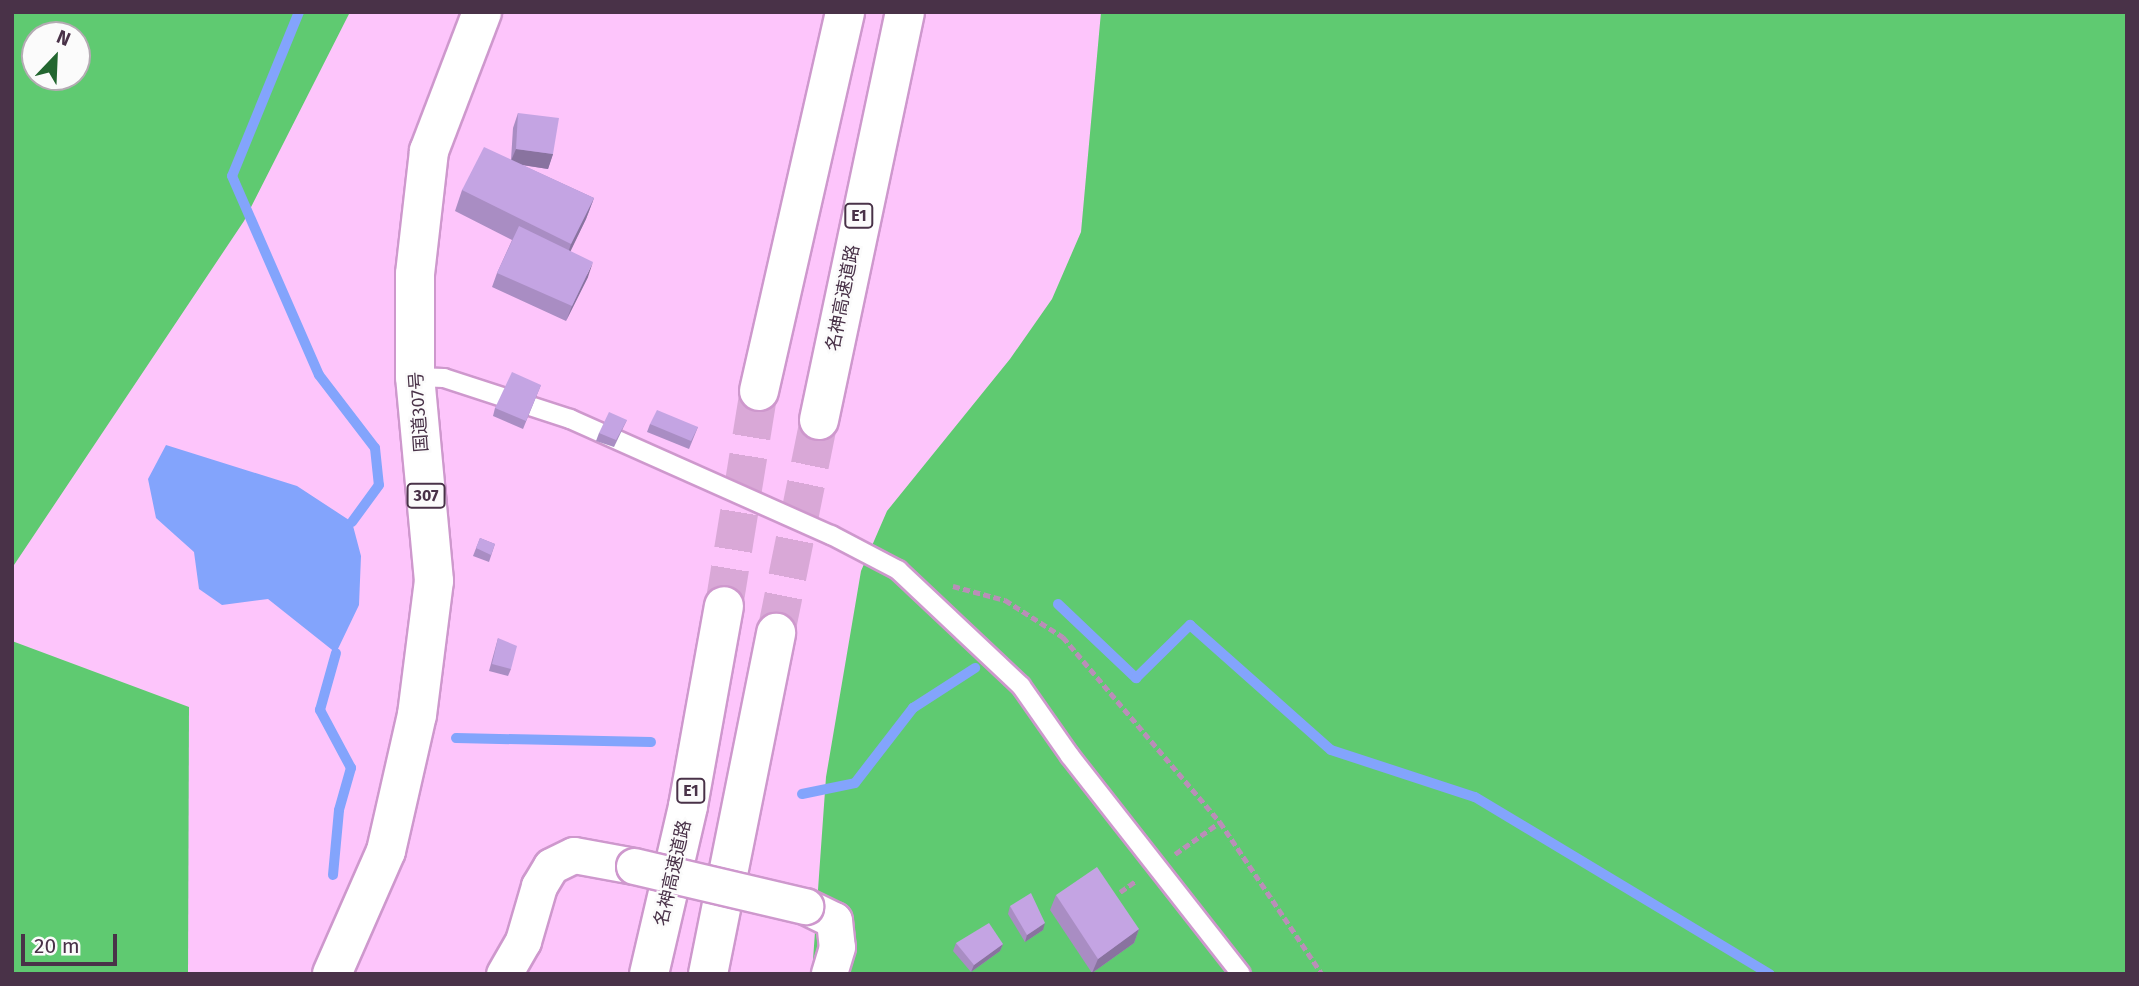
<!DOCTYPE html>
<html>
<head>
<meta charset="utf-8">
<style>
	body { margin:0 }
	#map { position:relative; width:2139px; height:986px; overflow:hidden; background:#fdc5fb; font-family:"Fira Sans","Noto Sans JP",sans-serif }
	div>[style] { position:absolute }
	.green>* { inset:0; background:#5fca71 }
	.water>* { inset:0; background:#83a4fc }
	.stream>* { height:10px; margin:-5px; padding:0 5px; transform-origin:5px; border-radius:5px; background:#83a4fc }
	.motorway-tunnel>* { height:38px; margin-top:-19px; transform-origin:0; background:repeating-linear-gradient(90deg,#d9a8d7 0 38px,transparent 0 57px) }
	.path>* { height:4.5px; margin-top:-2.25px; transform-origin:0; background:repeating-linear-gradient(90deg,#ba8eb8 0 7px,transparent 0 10.5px) }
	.roads { filter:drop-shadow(2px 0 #ce98cd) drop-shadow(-2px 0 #ce98cd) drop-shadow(0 2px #ce98cd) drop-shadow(0 -2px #ce98cd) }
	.service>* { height:18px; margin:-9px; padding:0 9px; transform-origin:9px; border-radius:9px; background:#fff }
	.minor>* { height:35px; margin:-17.5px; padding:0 17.5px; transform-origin:17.5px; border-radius:17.5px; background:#fff }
	.trunk>* { height:38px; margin:-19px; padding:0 19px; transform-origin:19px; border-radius:19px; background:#fff }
	.motorway>* { height:38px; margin:-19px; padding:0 19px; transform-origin:19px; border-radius:19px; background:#fff }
	.bridges { filter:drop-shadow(2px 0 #ce98cd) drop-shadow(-2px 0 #ce98cd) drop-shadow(0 2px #ce98cd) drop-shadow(0 -2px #ce98cd) }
	.minor-bridge>* { height:35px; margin:-17.5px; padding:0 17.5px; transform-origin:17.5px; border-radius:17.5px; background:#fff }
	.wall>* { inset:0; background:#a98dc3 }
	.shaded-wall>* { inset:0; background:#89739f }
	.building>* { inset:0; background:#c4a4e3 }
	span { translate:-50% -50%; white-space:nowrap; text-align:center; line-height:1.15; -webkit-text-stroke:5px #fbfbfb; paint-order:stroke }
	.shield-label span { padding:2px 5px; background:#fbfbfb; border:2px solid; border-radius:5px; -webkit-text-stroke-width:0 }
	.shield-label { font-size:16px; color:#493248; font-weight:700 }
	.street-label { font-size:18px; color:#493248 }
	.frame { position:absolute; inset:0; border:14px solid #493248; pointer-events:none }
	.north { position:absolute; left:21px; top:21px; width:70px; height:70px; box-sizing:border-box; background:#fbfbfb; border:2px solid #b4abb3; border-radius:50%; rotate:23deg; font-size:19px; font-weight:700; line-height:28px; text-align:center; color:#493248 }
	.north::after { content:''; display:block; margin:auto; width:24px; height:32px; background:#236630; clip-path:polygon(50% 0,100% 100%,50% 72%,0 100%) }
	.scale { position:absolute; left:21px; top:934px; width:96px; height:32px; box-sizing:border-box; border:4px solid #493248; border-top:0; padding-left:9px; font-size:21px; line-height:24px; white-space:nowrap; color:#493248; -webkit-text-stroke:5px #fbfbfb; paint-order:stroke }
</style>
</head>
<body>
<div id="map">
	<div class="green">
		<div style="clip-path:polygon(evenodd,12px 12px,350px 12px,244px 221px,12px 568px,12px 12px,35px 35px,77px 35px,77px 77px,35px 77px,35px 35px)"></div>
		<div style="clip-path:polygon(1101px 12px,2127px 12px,2127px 974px,812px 974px,826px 777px,861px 571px,887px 511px,1010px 359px,1052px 299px,1081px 232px)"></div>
		<div style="clip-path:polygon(12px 641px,189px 707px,188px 974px,12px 974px)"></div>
	</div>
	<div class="water">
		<div style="clip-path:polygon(166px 445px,297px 486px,352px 522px,361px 556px,359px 605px,336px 653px,268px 599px,222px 605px,199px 589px,194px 552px,156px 518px,148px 479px)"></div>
	</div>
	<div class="stream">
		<div style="left:299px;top:12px;width:177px;rotate:112.2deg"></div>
		<div style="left:232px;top:176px;width:217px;rotate:66.4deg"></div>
		<div style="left:319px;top:375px;width:92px;rotate:52.5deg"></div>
		<div style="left:375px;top:448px;width:37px;rotate:84deg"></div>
		<div style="left:379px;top:485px;width:46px;rotate:126.1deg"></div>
		<div style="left:1058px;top:604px;width:108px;rotate:43.5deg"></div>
		<div style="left:1136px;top:678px;width:76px;rotate:-44.5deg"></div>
		<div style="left:1190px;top:625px;width:188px;rotate:41.6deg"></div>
		<div style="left:1331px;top:750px;width:151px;rotate:18.1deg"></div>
		<div style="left:1475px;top:797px;width:344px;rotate:31deg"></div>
		<div style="left:456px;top:738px;width:195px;rotate:1.2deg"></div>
		<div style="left:802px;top:794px;width:54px;rotate:-11.7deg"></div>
		<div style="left:855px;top:783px;width:95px;rotate:-52.3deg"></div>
		<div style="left:913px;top:708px;width:74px;rotate:-32.8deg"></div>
		<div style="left:333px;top:875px;width:65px;rotate:-84.7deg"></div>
		<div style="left:339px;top:810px;width:44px;rotate:-74.1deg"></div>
		<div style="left:351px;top:768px;width:66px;rotate:-118.1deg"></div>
		<div style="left:320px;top:710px;width:59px;rotate:-74.3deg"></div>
	</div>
	<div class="motorway-tunnel">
		<div style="left:724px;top:606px;width:218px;rotate:-80.8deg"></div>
		<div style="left:776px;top:633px;width:217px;rotate:-78.6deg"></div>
	</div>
	<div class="path">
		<div style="left:953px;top:586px;width:54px;rotate:15.1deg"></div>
		<div style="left:1005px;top:600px;width:69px;rotate:32.5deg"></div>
		<div style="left:1063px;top:637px;width:243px;rotate:49.7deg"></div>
		<div style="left:1220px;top:822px;width:183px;rotate:56.1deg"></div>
		<div style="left:1175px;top:854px;width:55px;rotate:-35.4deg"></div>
		<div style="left:1120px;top:892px;width:19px;rotate:-35deg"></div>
	</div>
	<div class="roads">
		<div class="service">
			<div style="left:415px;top:377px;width:29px;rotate:2deg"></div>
			<div style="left:444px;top:378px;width:133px;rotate:18deg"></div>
			<div style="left:570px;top:419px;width:286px;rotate:24deg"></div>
			<div style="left:831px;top:535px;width:76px;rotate:27.6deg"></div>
			<div style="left:898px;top:570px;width:169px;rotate:43.3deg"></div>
			<div style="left:1021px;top:686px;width:85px;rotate:55deg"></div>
			<div style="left:1070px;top:756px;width:277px;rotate:51.9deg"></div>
		</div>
		<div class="minor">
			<div style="left:805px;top:906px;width:32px;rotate:26deg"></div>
			<div style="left:834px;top:920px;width:27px;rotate:84deg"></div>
			<div style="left:837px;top:947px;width:28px;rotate:107deg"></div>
			<div style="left:504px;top:974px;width:38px;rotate:-60deg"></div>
			<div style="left:523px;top:941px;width:57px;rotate:-73.8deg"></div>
			<div style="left:539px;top:886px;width:23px;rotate:-59deg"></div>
			<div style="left:551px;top:866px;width:25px;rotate:-26deg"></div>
			<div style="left:574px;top:855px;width:61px;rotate:10.4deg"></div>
		</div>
		<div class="trunk">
			<div style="left:332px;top:974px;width:134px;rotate:-66.3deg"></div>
			<div style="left:386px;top:851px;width:139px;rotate:-77.2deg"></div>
			<div style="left:417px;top:715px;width:135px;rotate:-82.8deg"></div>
			<div style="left:434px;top:581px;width:205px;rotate:-95.3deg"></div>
			<div style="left:415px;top:377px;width:103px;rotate:-90deg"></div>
			<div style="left:415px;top:274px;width:124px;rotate:-83.5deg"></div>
			<div style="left:429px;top:151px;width:149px;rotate:-69.1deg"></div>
		</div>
		<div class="motorway">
			<div style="left:759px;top:391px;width:389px;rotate:-77.2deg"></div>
			<div style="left:819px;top:420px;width:417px;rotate:-78.1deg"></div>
			<div style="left:649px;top:974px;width:172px;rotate:-76.9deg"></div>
			<div style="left:688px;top:806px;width:203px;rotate:-79.8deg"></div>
			<div style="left:708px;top:974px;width:348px;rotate:-78.7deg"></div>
		</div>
	</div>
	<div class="bridges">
		<div class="minor-bridge">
			<div style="left:634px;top:866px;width:176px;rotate:13.2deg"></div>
		</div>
	</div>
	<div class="wall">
		<div style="clip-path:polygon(518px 113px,553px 154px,548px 169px,522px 165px,594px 198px,586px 219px,570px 251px,588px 277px,566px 321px,492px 287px,497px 273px,512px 240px,455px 211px,462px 190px,511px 160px,513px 128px)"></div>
		<div style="clip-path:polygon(541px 385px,523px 429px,493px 416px,495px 408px)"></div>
		<div style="clip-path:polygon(627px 420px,614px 447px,596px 441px,599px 433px)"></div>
		<div style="clip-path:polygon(650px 424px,698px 427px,689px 449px,647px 432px)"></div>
		<div style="clip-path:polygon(480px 538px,495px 544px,489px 562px,473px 556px)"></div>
		<div style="clip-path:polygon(498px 638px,511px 669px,508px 676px,489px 671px)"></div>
		<div style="clip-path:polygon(1056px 895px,1139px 929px,1134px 943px,1092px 973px,1050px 910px)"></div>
		<div style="clip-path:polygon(1010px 906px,1043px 930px,1025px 942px,1008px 914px)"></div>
		<div style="clip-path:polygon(956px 943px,1003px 944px,1000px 951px,971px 972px,953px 951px)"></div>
	</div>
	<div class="shaded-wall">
		<div style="clip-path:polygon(516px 149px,553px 154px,548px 169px,510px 163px)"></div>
		<div style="clip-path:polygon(594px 198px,586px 219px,564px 265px,571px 244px)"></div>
		<div style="clip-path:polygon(593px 262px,588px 277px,566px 321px,572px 306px)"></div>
		<div style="clip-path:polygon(1045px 923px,1043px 930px,1025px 942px,1027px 935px)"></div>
		<div style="clip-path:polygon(1139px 929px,1134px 943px,1092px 973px,1098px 959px)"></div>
		<div style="clip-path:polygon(1003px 944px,1000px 951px,971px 972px,974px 965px)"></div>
	</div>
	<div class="building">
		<div style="clip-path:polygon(518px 113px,559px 118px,553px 154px,516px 149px)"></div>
		<div style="clip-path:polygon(484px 147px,594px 198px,571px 244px,462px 190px)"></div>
		<div style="clip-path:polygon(519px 226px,593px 262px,572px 306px,497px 273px)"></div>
		<div style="clip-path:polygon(512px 372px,541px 385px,526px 421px,495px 408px)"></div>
		<div style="clip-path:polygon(657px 410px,698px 427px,691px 441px,650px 424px)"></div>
		<div style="clip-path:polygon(609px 412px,627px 420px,616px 440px,599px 433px)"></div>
		<div style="clip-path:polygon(480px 538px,495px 544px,491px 555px,476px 548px)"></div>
		<div style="clip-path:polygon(498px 638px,517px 646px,511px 669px,492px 664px)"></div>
		<div style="clip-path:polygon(1097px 867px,1139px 929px,1098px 959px,1056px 895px)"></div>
		<div style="clip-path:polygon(1031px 893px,1045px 923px,1027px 935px,1010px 906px)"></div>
		<div style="clip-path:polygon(989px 923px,1003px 944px,974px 965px,956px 943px)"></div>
	</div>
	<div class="shield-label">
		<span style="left:859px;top:216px">E1</span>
		<span style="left:426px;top:496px">307</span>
		<span style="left:691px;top:791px">E1</span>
	</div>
	<div class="street-label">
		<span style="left:843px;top:298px;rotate:-79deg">名神高速道路</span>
		<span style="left:419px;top:412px;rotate:-94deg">国道307号</span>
		<span style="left:673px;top:873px;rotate:-77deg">名神高速道路</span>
	</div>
	<div class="frame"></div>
	<div class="north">N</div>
	<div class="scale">20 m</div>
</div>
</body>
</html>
